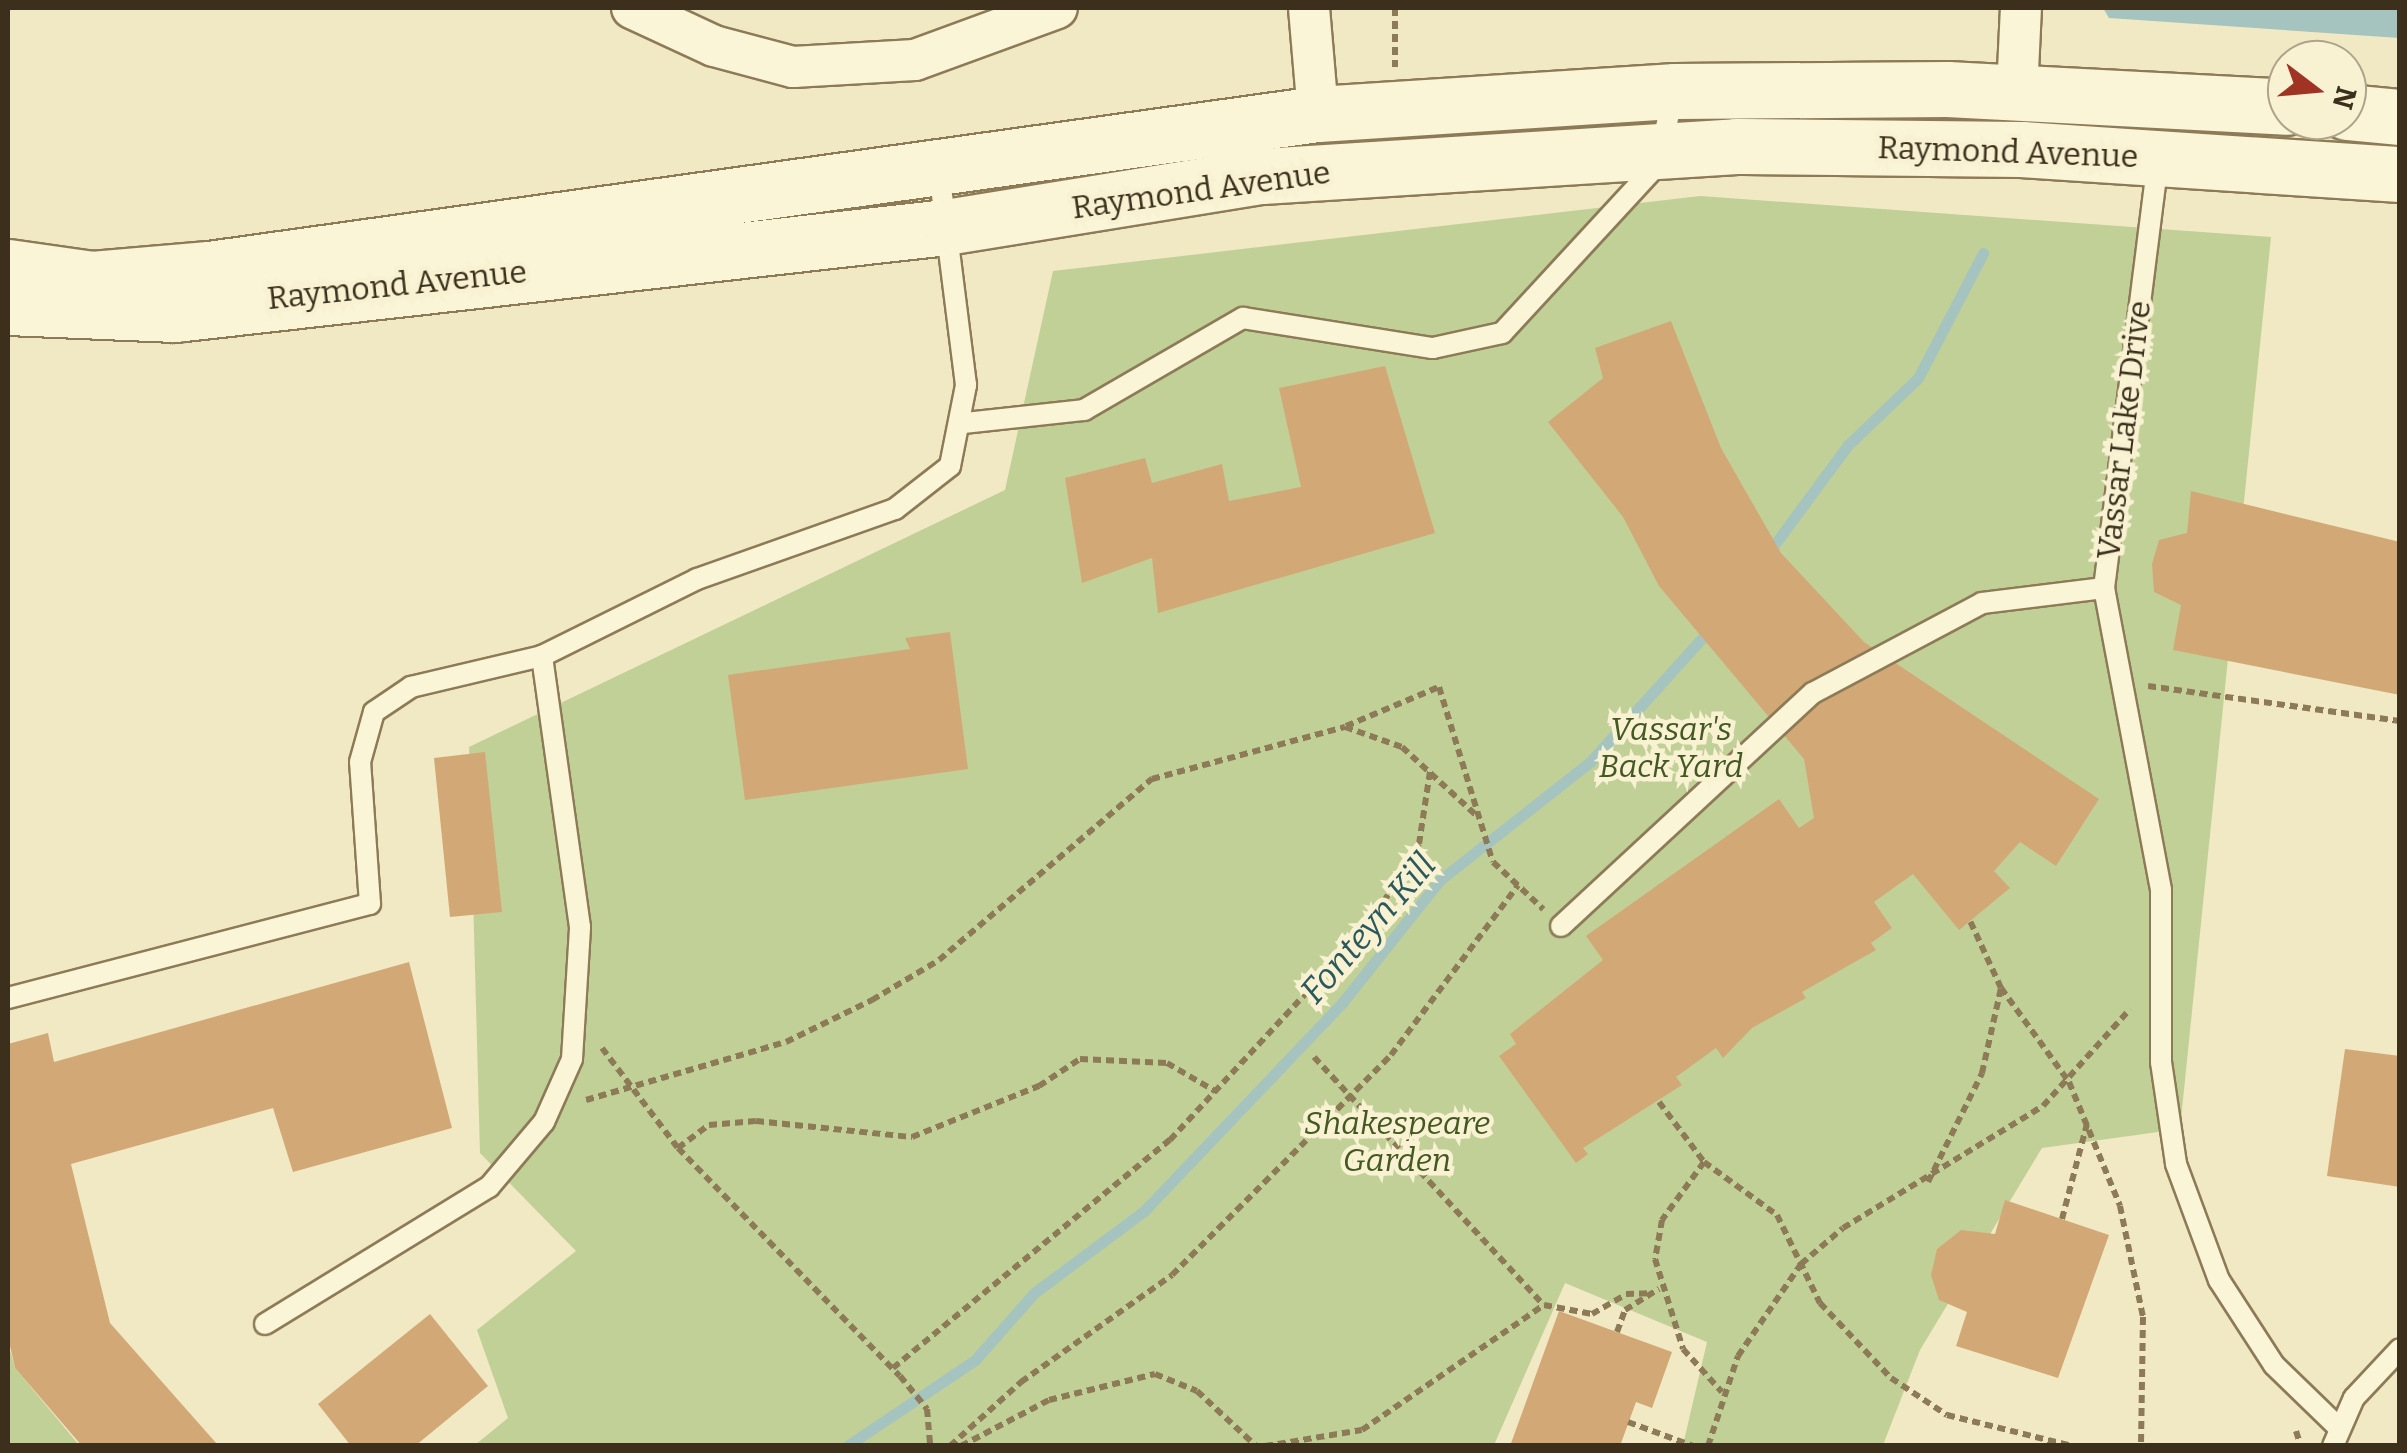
<!DOCTYPE html>
<html>
<head>
<meta charset="utf-8">
<style>
	body { margin:0 }
	#map { position:relative; width:2407px; height:1453px; overflow:hidden; background:#f1e9c3; font-family:Bitter,serif }
	div>[style] { position:absolute }
	.green>* { inset:0; background:#c1d096 }
	.water>* { inset:0; background:#a5c4bf }
	.stream>* { height:11px; margin:-5.5px; padding:0 5.5px; transform-origin:5.5px; border-radius:5.5px; background:#a5c4bf }
	.building>* { inset:0; background:#d2a976 }
	.path>* { height:6px; margin-top:-3px; transform-origin:0; background:repeating-linear-gradient(90deg,#8d7b58 0 8px,transparent 0 13px) }
	.roads { filter:drop-shadow(2px 0 #8d7b58) drop-shadow(-2px 0 #8d7b58) drop-shadow(0 2px #8d7b58) drop-shadow(0 -2px #8d7b58) }
	.service>* { height:20px; margin:-10px; padding:0 10px; transform-origin:10px; border-radius:10px; background:#fbf5d7 }
	.minor>* { height:40px; margin:-20px; padding:0 20px; transform-origin:20px; border-radius:20px; background:#fbf5d7 }
	.secondary>* { height:55px; margin:-27.5px; padding:0 27.5px; transform-origin:27.5px; border-radius:27.5px; background:#fbf5d7 }
	span { translate:-50% -50%; white-space:nowrap; text-align:center; line-height:1.15; -webkit-text-stroke:9px #f8f2d3; paint-order:stroke }
	.street-label { font-size:32px; color:#3c301d }
	.park-label { font-size:32px; color:#445922; font-style:italic }
	.water-label { font-size:35px; color:#2b595c; font-style:italic }
	.frame { position:absolute; inset:0; border:10px solid #3c301d; pointer-events:none }
	.north { position:absolute; left:2267px; top:40px; width:100px; height:100px; box-sizing:border-box; background:#f8f2d3; border:2px solid #ada48a; border-radius:50%; rotate:106deg; font-size:28px; font-weight:700; line-height:40px; text-align:center; color:#3c301d }
	.north::after { content:''; display:block; margin:auto; width:35px; height:45px; background:#a03424; clip-path:polygon(50% 0,100% 100%,50% 72%,0 100%) }
</style>
</head>
<body>
<div id="map">
	<div class="green">
		<div style="clip-path:polygon(1700px 196px,2271px 237px,2180px 1129px,2042px 1148px,1920px 1350px,1883px 1445px,1683px 1445px,1707px 1342px,1565px 1283px,1494px 1445px,475px 1445px,508px 1418px,477px 1330px,576px 1251px,480px 1153px,469px 747px,1005px 490px,1053px 271px)"></div>
		<div style="clip-path:polygon(8px 1343px,15px 1368px,79px 1445px,8px 1445px)"></div>
	</div>
	<div class="water">
		<div style="clip-path:polygon(2103px 8px,2399px 8px,2399px 38px,2109px 18px)"></div>
	</div>
	<div class="stream">
		<div style="left:1766px;top:556px;width:137px;rotate:-53.6deg"></div>
		<div style="left:1847px;top:446px;width:98px;rotate:-43.8deg"></div>
		<div style="left:1918px;top:378px;width:141px;rotate:-62.5deg"></div>
		<div style="left:847px;top:1446px;width:154px;rotate:-33.9deg"></div>
		<div style="left:975px;top:1360px;width:89px;rotate:-48.6deg"></div>
		<div style="left:1034px;top:1293px;width:137px;rotate:-36.7deg"></div>
		<div style="left:1144px;top:1211px;width:287px;rotate:-46.4deg"></div>
		<div style="left:1342px;top:1003px;width:157px;rotate:-51.5deg"></div>
		<div style="left:1440px;top:880px;width:191px;rotate:-38.2deg"></div>
		<div style="left:1590px;top:762px;width:183px;rotate:-47.9deg"></div>
	</div>
	<div class="building">
		<div style="clip-path:polygon(1671px 321px,1721px 448px,1781px 553px,1864px 642px,2099px 799px,2056px 866px,2020px 842px,1994px 871px,2010px 888px,1959px 930px,1913px 874px,1874px 902px,1892px 928px,1871px 943px,1876px 950px,1802px 992px,1806px 998px,1752px 1028px,1723px 1058px,1716px 1048px,1676px 1077px,1682px 1085px,1583px 1148px,1588px 1154px,1576px 1163px,1499px 1056px,1516px 1044px,1510px 1034px,1603px 960px,1586px 936px,1779px 799px,1799px 828px,1814px 818px,1804px 759px,1659px 586px,1623px 517px,1548px 422px,1603px 378px,1595px 348px)"></div>
		<div style="clip-path:polygon(1385px 366px,1435px 533px,1158px 613px,1152px 558px,1082px 583px,1065px 478px,1145px 458px,1152px 483px,1222px 464px,1229px 501px,1301px 487px,1279px 388px)"></div>
		<div style="clip-path:polygon(2191px 491px,2400px 542px,2400px 695px,2173px 650px,2181px 605px,2154px 592px,2152px 564px,2159px 540px,2187px 533px)"></div>
		<div style="clip-path:polygon(950px 632px,968px 769px,745px 800px,728px 675px,910px 649px,905px 638px)"></div>
		<div style="clip-path:polygon(485px 752px,502px 912px,450px 917px,434px 758px)"></div>
		<div style="clip-path:polygon(409px 962px,452px 1128px,293px 1172px,273px 1108px,71px 1164px,110px 1323px,217px 1444px,82px 1446px,15px 1368px,8px 1337px,8px 1044px,48px 1033px,54px 1062px)"></div>
		<div style="clip-path:polygon(2345px 1049px,2400px 1056px,2400px 1187px,2327px 1176px)"></div>
		<div style="clip-path:polygon(2005px 1200px,2109px 1235px,2058px 1378px,1956px 1346px,1967px 1312px,1939px 1300px,1931px 1275px,1937px 1249px,1961px 1230px,1995px 1234px)"></div>
		<div style="clip-path:polygon(1559px 1311px,1672px 1352px,1652px 1408px,1636px 1402px,1620px 1446px,1510px 1446px)"></div>
		<div style="clip-path:polygon(430px 1314px,488px 1386px,415px 1446px,351px 1446px,318px 1404px)"></div>
	</div>
	<div class="path">
		<div style="left:1395px;top:8px;width:59px;rotate:90deg"></div>
		<div style="left:2148px;top:686px;width:254px;rotate:7.9deg"></div>
		<div style="left:1346px;top:726px;width:101px;rotate:-22.8deg"></div>
		<div style="left:1439px;top:687px;width:183px;rotate:72.9deg"></div>
		<div style="left:1493px;top:862px;width:69px;rotate:43.2deg"></div>
		<div style="left:2001px;top:988px;width:116px;rotate:54.1deg"></div>
		<div style="left:2069px;top:1082px;width:134px;rotate:67.6deg"></div>
		<div style="left:2120px;top:1206px;width:113px;rotate:78.3deg"></div>
		<div style="left:2143px;top:1317px;width:129px;rotate:90.9deg"></div>
		<div style="left:602px;top:1048px;width:126px;rotate:52.8deg"></div>
		<div style="left:678px;top:1148px;width:318px;rotate:45.8deg"></div>
		<div style="left:900px;top:1376px;width:43px;rotate:50.7deg"></div>
		<div style="left:927px;top:1409px;width:37px;rotate:85deg"></div>
		<div style="left:1314px;top:1057px;width:338px;rotate:47.2deg"></div>
		<div style="left:1544px;top:1305px;width:49px;rotate:10.6deg"></div>
		<div style="left:1592px;top:1314px;width:39px;rotate:-30deg"></div>
		<div style="left:1626px;top:1294px;width:23px;rotate:-2deg"></div>
		<div style="left:586px;top:1100px;width:208px;rotate:-16.2deg"></div>
		<div style="left:786px;top:1042px;width:96px;rotate:-26deg"></div>
		<div style="left:872px;top:1000px;width:78px;rotate:-30.8deg"></div>
		<div style="left:939px;top:960px;width:280px;rotate:-40.4deg"></div>
		<div style="left:1152px;top:779px;width:200px;rotate:-15.1deg"></div>
		<div style="left:1345px;top:727px;width:60px;rotate:19.3deg"></div>
		<div style="left:1402px;top:747px;width:100px;rotate:42.6deg"></div>
		<div style="left:1659px;top:1102px;width:75px;rotate:53.1deg"></div>
		<div style="left:1704px;top:1162px;width:90px;rotate:36deg"></div>
		<div style="left:1777px;top:1215px;width:98px;rotate:64deg"></div>
		<div style="left:1820px;top:1303px;width:103px;rotate:46.6deg"></div>
		<div style="left:1891px;top:1378px;width:67px;rotate:33.5deg"></div>
		<div style="left:1947px;top:1415px;width:129px;rotate:13.9deg"></div>
		<div style="left:678px;top:1148px;width:39px;rotate:-37deg"></div>
		<div style="left:709px;top:1125px;width:47px;rotate:-4.9deg"></div>
		<div style="left:756px;top:1121px;width:157px;rotate:5.9deg"></div>
		<div style="left:912px;top:1137px;width:137px;rotate:-21.9deg"></div>
		<div style="left:1039px;top:1086px;width:49px;rotate:-33.4deg"></div>
		<div style="left:1080px;top:1059px;width:87px;rotate:2.6deg"></div>
		<div style="left:1167px;top:1063px;width:56px;rotate:30.3deg"></div>
		<div style="left:1704px;top:1162px;width:72px;rotate:125.9deg"></div>
		<div style="left:1662px;top:1220px;width:40px;rotate:100deg"></div>
		<div style="left:1655px;top:1259px;width:94px;rotate:72.7deg"></div>
		<div style="left:1683px;top:1349px;width:58px;rotate:47.8deg"></div>
		<div style="left:1928px;top:1182px;width:122px;rotate:-63.6deg"></div>
		<div style="left:1982px;top:1073px;width:87px;rotate:-77.4deg"></div>
		<div style="left:2001px;top:988px;width:74px;rotate:-114.8deg"></div>
		<div style="left:2062px;top:1219px;width:98px;rotate:-75.3deg"></div>
		<div style="left:1617px;top:1332px;width:23px;rotate:-70deg"></div>
		<div style="left:1625px;top:1310px;width:40px;rotate:-32deg"></div>
		<div style="left:893px;top:1368px;width:359px;rotate:-39.5deg"></div>
		<div style="left:1170px;top:1140px;width:294px;rotate:-47.2deg"></div>
		<div style="left:1370px;top:924px;width:94px;rotate:-58.5deg"></div>
		<div style="left:1419px;top:844px;width:74px;rotate:-81.4deg"></div>
		<div style="left:1628px;top:1422px;width:69px;rotate:20.3deg"></div>
		<div style="left:2296px;top:1431px;width:16px;rotate:72deg"></div>
		<div style="left:950px;top:1446px;width:96px;rotate:-42deg"></div>
		<div style="left:1021px;top:1382px;width:185px;rotate:-35.3deg"></div>
		<div style="left:1172px;top:1275px;width:310px;rotate:-45.1deg"></div>
		<div style="left:1391px;top:1055px;width:212px;rotate:-53.2deg"></div>
		<div style="left:961px;top:1446px;width:99px;rotate:-27.6deg"></div>
		<div style="left:1049px;top:1400px;width:109px;rotate:-13.8deg"></div>
		<div style="left:1155px;top:1374px;width:45px;rotate:22deg"></div>
		<div style="left:1197px;top:1391px;width:81px;rotate:43deg"></div>
		<div style="left:1265px;top:1446px;width:98px;rotate:-9.4deg"></div>
		<div style="left:1362px;top:1430px;width:221px;rotate:-34.5deg"></div>
		<div style="left:1708px;top:1446px;width:95px;rotate:-71.6deg"></div>
		<div style="left:1738px;top:1356px;width:112px;rotate:-55.6deg"></div>
		<div style="left:1801px;top:1264px;width:55px;rotate:-40.6deg"></div>
		<div style="left:1843px;top:1228px;width:234px;rotate:-31.4deg"></div>
		<div style="left:2043px;top:1106px;width:130px;rotate:-48.1deg"></div>
	</div>
	<div class="roads">
		<div class="service">
			<div style="left:964px;top:423px;width:121px;rotate:-6.2deg"></div>
			<div style="left:1084px;top:410px;width:184px;rotate:-30.1deg"></div>
			<div style="left:1243px;top:318px;width:192px;rotate:9deg"></div>
			<div style="left:1433px;top:348px;width:71px;rotate:-12.3deg"></div>
			<div style="left:1502px;top:333px;width:229px;rotate:-47.3deg"></div>
			<div style="left:1657px;top:165px;width:74px;rotate:-76.7deg"></div>
			<div style="left:2104px;top:588px;width:307px;rotate:79.3deg"></div>
			<div style="left:2161px;top:890px;width:172px;rotate:90deg"></div>
			<div style="left:2161px;top:1062px;width:103px;rotate:81.6deg"></div>
			<div style="left:2176px;top:1164px;width:124px;rotate:69.7deg"></div>
			<div style="left:2219px;top:1280px;width:101px;rotate:57.1deg"></div>
			<div style="left:2274px;top:1365px;width:88px;rotate:44.1deg"></div>
			<div style="left:1561px;top:926px;width:343px;rotate:-42.8deg"></div>
			<div style="left:1813px;top:693px;width:191px;rotate:-28deg"></div>
			<div style="left:1982px;top:603px;width:123px;rotate:-7deg"></div>
			<div style="left:2104px;top:588px;width:430px;rotate:-82.8deg"></div>
			<div style="left:8px;top:998px;width:374px;rotate:-14.6deg"></div>
			<div style="left:370px;top:904px;width:142px;rotate:-94deg"></div>
			<div style="left:360px;top:762px;width:52px;rotate:-74.4deg"></div>
			<div style="left:374px;top:712px;width:45px;rotate:-34deg"></div>
			<div style="left:411px;top:687px;width:135px;rotate:-13.3deg"></div>
			<div style="left:265px;top:1324px;width:263px;rotate:-31.5deg"></div>
			<div style="left:489px;top:1187px;width:85px;rotate:-49.8deg"></div>
			<div style="left:544px;top:1122px;width:69px;rotate:-66deg"></div>
			<div style="left:572px;top:1059px;width:132px;rotate:-86.5deg"></div>
			<div style="left:580px;top:927px;width:274px;rotate:-98deg"></div>
			<div style="left:542px;top:656px;width:173px;rotate:-26.4deg"></div>
			<div style="left:697px;top:579px;width:210px;rotate:-19.5deg"></div>
			<div style="left:895px;top:509px;width:70px;rotate:-38deg"></div>
			<div style="left:950px;top:466px;width:83px;rotate:-78.8deg"></div>
			<div style="left:966px;top:385px;width:216px;rotate:-97.2deg"></div>
			<div style="left:2333px;top:1446px;width:52px;rotate:-66.4deg"></div>
			<div style="left:2354px;top:1398px;width:67px;rotate:-46.8deg"></div>
		</div>
		<div class="minor">
			<div style="left:632px;top:8px;width:90px;rotate:24.9deg"></div>
			<div style="left:714px;top:46px;width:82px;rotate:14.9deg"></div>
			<div style="left:793px;top:67px;width:122px;rotate:-3.3deg"></div>
			<div style="left:915px;top:60px;width:151px;rotate:-20.1deg"></div>
			<div style="left:1309px;top:8px;width:106px;rotate:85.1deg"></div>
			<div style="left:2017px;top:92px;width:84px;rotate:-87.3deg"></div>
		</div>
		<div class="secondary">
			<div style="left:2347px;top:112px;width:53px;rotate:5.4deg"></div>
			<div style="left:8px;top:267px;width:85px;rotate:8.1deg"></div>
			<div style="left:92px;top:279px;width:117px;rotate:-4.9deg"></div>
			<div style="left:209px;top:269px;width:1120px;rotate:-7.96deg"></div>
			<div style="left:1318px;top:114px;width:358px;rotate:-3.7deg"></div>
			<div style="left:1675px;top:91px;width:272px;rotate:-0.4deg"></div>
			<div style="left:1947px;top:89px;width:340px;rotate:3deg"></div>
			<div style="left:8px;top:307px;width:167px;rotate:2.4deg"></div>
			<div style="left:175px;top:314px;width:776px;rotate:-6.44deg"></div>
			<div style="left:946px;top:227px;width:320px;rotate:-9.2deg"></div>
			<div style="left:1262px;top:176px;width:475px;rotate:-3.6deg"></div>
			<div style="left:1736px;top:146px;width:285px;rotate:0.6deg"></div>
			<div style="left:2021px;top:149px;width:380px;rotate:3.8deg"></div>
		</div>
	</div>
	<div class="street-label">
		<span style="left:2008px;top:152px;rotate:2deg">Raymond Avenue</span>
		<span style="left:1201px;top:190px;rotate:-8deg">Raymond Avenue</span>
		<span style="left:397px;top:285px;rotate:-6deg">Raymond Avenue</span>
		<span style="left:2124px;top:430px;rotate:-83deg">Vassar Lake Drive</span>
	</div>
	<div class="park-label">
		<span style="left:1671px;top:748px">Vassar's<br>Back Yard</span>
		<span style="left:1397px;top:1142px">Shakespeare<br>Garden</span>
	</div>
	<div class="water-label">
		<span style="left:1368px;top:928px;rotate:-49deg">Fonteyn Kill</span>
	</div>
	<div class="frame"></div>
	<div class="north">N</div>
</div>
</body>
</html>
